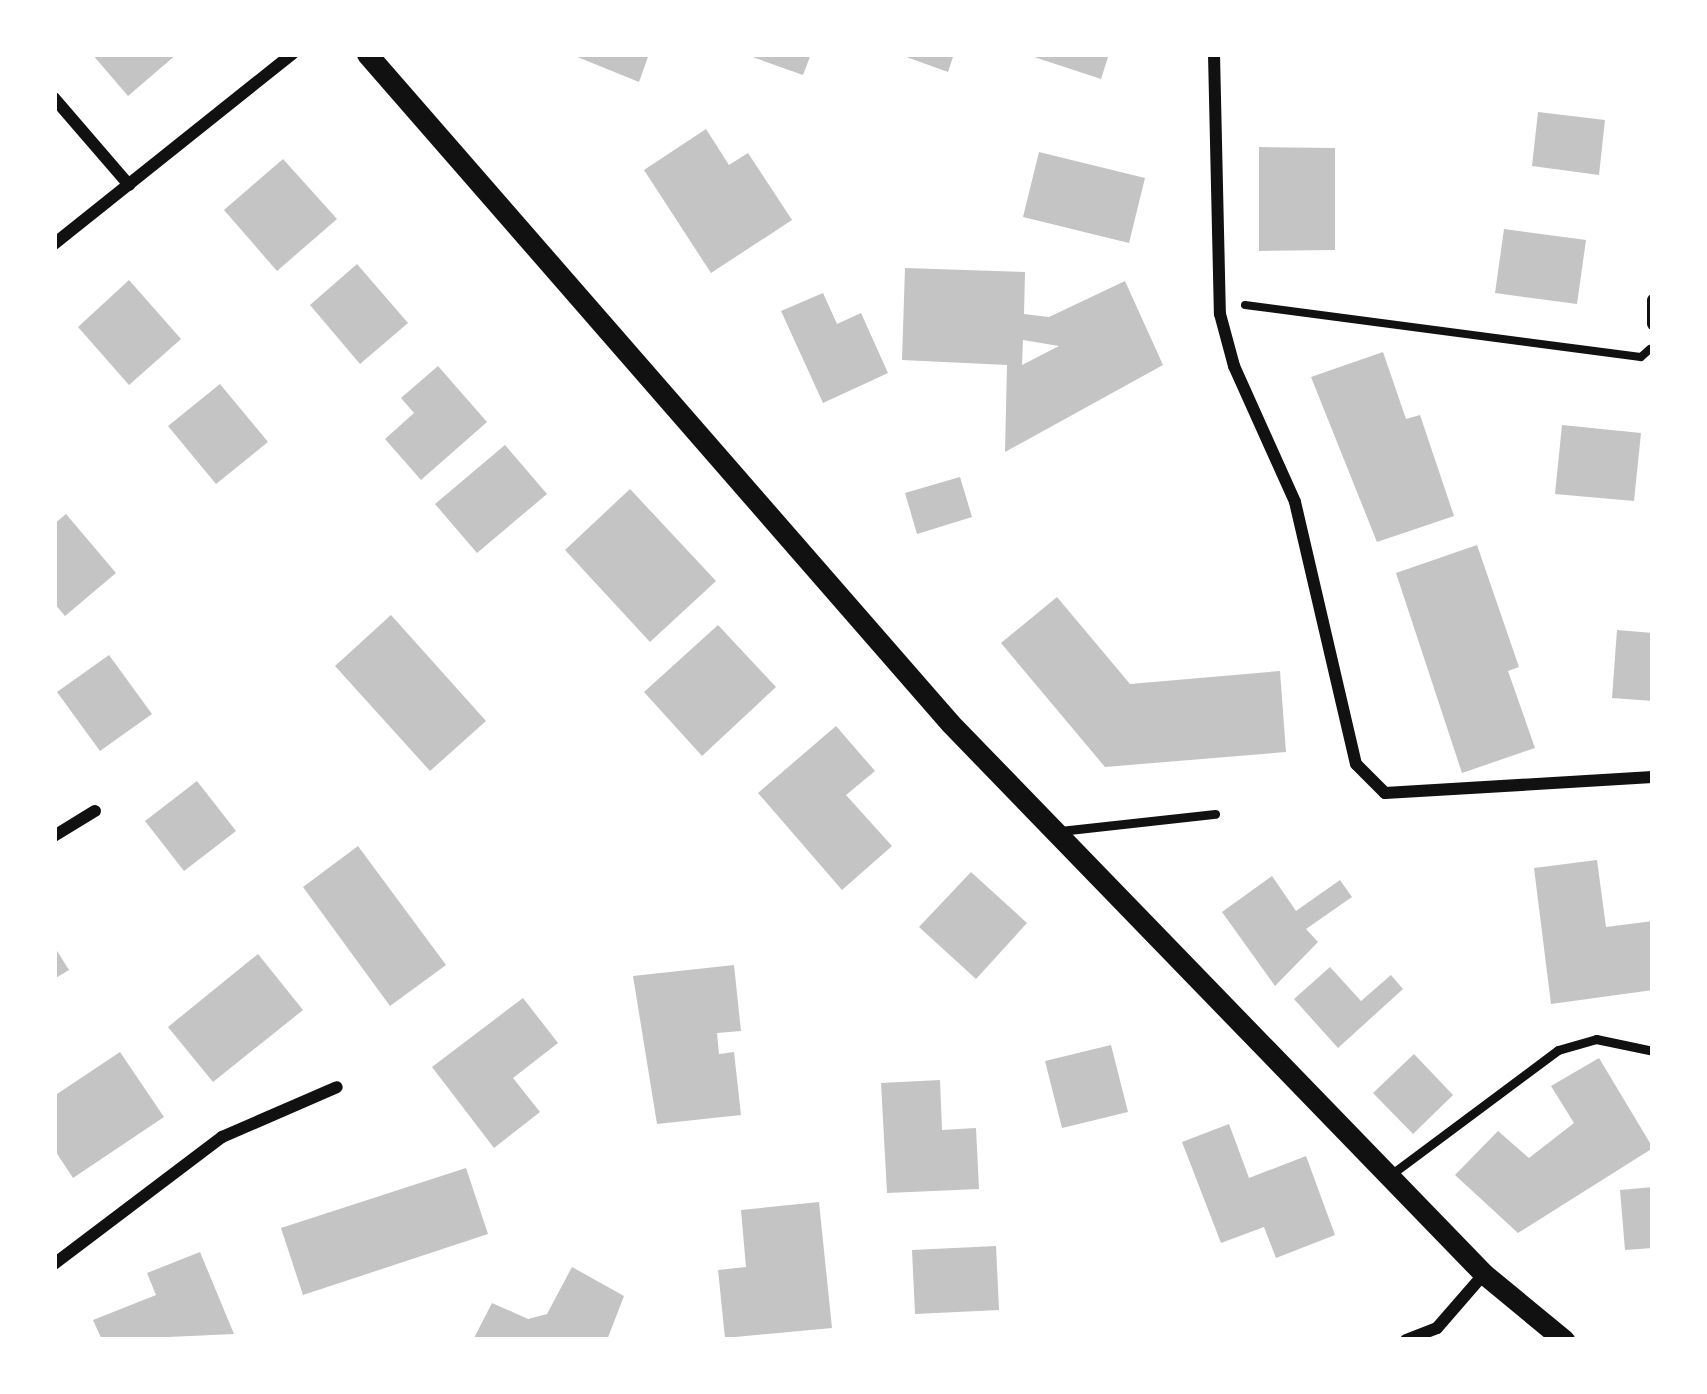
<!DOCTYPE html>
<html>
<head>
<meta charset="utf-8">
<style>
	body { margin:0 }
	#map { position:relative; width:1707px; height:1394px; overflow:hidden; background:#fff; font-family:"Roboto Condensed",sans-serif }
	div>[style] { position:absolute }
	.building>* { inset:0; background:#c4c4c4 }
	.path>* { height:8px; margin:-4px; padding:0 4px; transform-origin:4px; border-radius:4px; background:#111 }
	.service>* { height:9px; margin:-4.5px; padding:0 4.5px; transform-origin:4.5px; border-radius:4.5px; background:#111 }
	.minor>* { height:12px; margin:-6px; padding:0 6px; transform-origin:6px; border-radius:6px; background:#111 }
	.tertiary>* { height:21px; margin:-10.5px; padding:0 10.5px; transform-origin:10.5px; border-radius:10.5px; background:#111 }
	span { translate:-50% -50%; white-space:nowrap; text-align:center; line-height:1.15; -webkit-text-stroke:10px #fff; paint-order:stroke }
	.frame { position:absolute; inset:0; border:57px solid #fff; pointer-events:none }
</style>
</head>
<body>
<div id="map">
	<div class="building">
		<div style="clip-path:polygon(92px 54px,177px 54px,128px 96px)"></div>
		<div style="clip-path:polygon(570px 54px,649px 54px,639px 82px)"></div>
		<div style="clip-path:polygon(744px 54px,811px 54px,803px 75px)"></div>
		<div style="clip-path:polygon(898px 54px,954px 54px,948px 72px)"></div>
		<div style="clip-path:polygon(1025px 54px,1109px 54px,1101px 79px)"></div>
		<div style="clip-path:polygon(1538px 112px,1605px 120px,1599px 175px,1532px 166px)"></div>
		<div style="clip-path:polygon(706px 129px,729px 165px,748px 153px,792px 220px,711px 273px,644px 170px)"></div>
		<div style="clip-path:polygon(1259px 147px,1335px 148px,1335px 250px,1259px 251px)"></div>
		<div style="clip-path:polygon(1039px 152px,1145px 178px,1129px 243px,1023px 217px)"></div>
		<div style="clip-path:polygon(283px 159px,337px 219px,277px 271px,224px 210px)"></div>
		<div style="clip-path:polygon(1504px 229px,1586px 240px,1577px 304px,1495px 293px)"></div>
		<div style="clip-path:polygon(357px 264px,408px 323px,360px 364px,310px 305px)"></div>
		<div style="clip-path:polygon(evenodd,905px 268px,1025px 272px,1024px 314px,1049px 317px,1125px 281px,1163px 365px,1005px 452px,1007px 365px,902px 360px,905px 268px,1023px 340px,1059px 346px,1022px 365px,1023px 340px)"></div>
		<div style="clip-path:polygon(129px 280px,181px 339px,129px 385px,78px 327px)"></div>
		<div style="clip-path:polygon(823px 293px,837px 324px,861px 313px,888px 373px,823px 403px,781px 311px)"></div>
		<div style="clip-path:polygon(1383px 352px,1406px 419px,1420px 415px,1454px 516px,1377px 542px,1311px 377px)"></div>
		<div style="clip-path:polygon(438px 366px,487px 422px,421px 480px,385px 439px,414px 413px,401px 398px)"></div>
		<div style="clip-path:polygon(220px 384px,268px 442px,216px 484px,168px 426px)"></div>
		<div style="clip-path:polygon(1562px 425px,1641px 433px,1634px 501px,1555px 494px)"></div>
		<div style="clip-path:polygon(505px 445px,547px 494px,477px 553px,435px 504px)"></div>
		<div style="clip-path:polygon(960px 477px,972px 517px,917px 534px,905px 493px)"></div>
		<div style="clip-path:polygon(630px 489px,716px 581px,650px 642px,565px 550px)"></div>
		<div style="clip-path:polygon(66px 514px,116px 573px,65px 616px,54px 603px,54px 524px)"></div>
		<div style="clip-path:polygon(1477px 545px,1519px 667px,1508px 671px,1535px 748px,1462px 773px,1396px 573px)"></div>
		<div style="clip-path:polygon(1057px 597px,1130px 684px,1280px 671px,1286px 752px,1105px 767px,1001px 643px)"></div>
		<div style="clip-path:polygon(391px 615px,486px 721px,430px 771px,335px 666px)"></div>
		<div style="clip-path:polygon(718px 625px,776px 687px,702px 756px,644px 692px)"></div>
		<div style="clip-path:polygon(1617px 630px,1653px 633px,1653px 701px,1612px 698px)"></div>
		<div style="clip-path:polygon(109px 655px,152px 714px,100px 751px,57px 692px)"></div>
		<div style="clip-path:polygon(836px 726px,875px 771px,846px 795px,892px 846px,842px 890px,758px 793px)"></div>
		<div style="clip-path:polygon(197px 781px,236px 831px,184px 871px,145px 821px)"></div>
		<div style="clip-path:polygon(358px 846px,446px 965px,390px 1006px,303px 887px)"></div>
		<div style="clip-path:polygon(1597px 860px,1606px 927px,1653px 921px,1653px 990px,1551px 1004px,1534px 868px)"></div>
		<div style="clip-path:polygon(971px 872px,1027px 923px,976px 979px,919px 927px)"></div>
		<div style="clip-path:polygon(1272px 876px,1296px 911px,1340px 880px,1352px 897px,1306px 929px,1318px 942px,1275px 986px,1222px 912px)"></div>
		<div style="clip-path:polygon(54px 946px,69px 970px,54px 979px)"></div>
		<div style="clip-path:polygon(258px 954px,303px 1010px,213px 1082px,168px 1027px)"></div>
		<div style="clip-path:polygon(734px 965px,741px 1031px,717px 1033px,719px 1054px,734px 1052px,741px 1115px,657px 1124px,633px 976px)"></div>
		<div style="clip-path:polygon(1330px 967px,1361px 1001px,1391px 975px,1403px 989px,1338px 1048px,1294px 999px)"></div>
		<div style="clip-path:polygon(523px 998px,558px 1043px,513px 1078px,540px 1112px,494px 1148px,432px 1067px)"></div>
		<div style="clip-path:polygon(1111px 1045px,1128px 1112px,1062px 1128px,1045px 1061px)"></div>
		<div style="clip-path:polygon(120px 1052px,164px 1117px,73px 1178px,54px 1149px,54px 1096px)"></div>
		<div style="clip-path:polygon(1414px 1054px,1453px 1095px,1413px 1134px,1373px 1093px)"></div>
		<div style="clip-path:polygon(1599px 1058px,1653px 1148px,1518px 1233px,1455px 1175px,1498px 1131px,1529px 1158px,1574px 1123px,1551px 1086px)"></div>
		<div style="clip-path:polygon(940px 1080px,942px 1130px,976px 1128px,979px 1189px,887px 1193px,881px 1083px)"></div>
		<div style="clip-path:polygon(1229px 1124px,1249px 1178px,1306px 1156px,1335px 1235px,1276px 1258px,1264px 1227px,1221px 1243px,1182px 1142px)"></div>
		<div style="clip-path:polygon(466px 1168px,488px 1234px,303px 1295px,281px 1228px)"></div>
		<div style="clip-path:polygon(1653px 1187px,1653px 1248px,1625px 1250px,1620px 1190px)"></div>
		<div style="clip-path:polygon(819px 1202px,832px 1328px,725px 1338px,718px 1270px,746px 1267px,741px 1210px)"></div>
		<div style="clip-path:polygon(996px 1246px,999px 1310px,915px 1314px,912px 1250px)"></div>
		<div style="clip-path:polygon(200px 1252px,234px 1334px,102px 1340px,93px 1320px,156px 1295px,147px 1273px)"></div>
		<div style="clip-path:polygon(572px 1267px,624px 1296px,607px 1340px,473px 1340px,492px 1303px,528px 1319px,547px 1314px)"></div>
	</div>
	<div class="path">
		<div style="left:1245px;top:305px;width:399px;rotate:7.5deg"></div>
		<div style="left:1641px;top:357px;width:12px;rotate:-42deg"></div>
	</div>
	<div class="service">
		<div style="left:1060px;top:831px;width:156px;rotate:-6.3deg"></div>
		<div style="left:1389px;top:1176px;width:211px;rotate:-36.7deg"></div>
		<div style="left:1558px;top:1050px;width:40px;rotate:-16deg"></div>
		<div style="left:1596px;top:1039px;width:58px;rotate:11.9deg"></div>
	</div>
	<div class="minor">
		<div style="left:1214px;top:54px;width:260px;rotate:88.7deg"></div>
		<div style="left:1220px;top:314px;width:54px;rotate:74.9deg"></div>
		<div style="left:1234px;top:366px;width:149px;rotate:65.8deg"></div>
		<div style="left:1295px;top:502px;width:269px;rotate:76.9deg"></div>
		<div style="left:1356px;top:764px;width:41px;rotate:45deg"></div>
		<div style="left:1385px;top:793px;width:268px;rotate:-3.4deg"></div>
		<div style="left:54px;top:98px;width:115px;rotate:49.2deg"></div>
		<div style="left:54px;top:244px;width:305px;rotate:-38.6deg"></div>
		<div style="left:1653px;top:300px;width:24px;rotate:90deg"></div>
		<div style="left:54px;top:836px;width:48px;rotate:-31.4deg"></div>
		<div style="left:54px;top:1264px;width:211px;rotate:-37.1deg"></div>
		<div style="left:222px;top:1137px;width:125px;rotate:-23.5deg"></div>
		<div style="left:1406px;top:1340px;width:33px;rotate:-21deg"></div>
		<div style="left:1437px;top:1328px;width:72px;rotate:-49deg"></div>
	</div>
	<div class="tertiary">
		<div style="left:367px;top:54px;width:887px;rotate:48.93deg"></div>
		<div style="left:950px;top:723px;width:767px;rotate:45.9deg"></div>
		<div style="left:1484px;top:1274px;width:104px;rotate:39.5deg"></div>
	</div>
	<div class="frame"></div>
</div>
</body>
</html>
